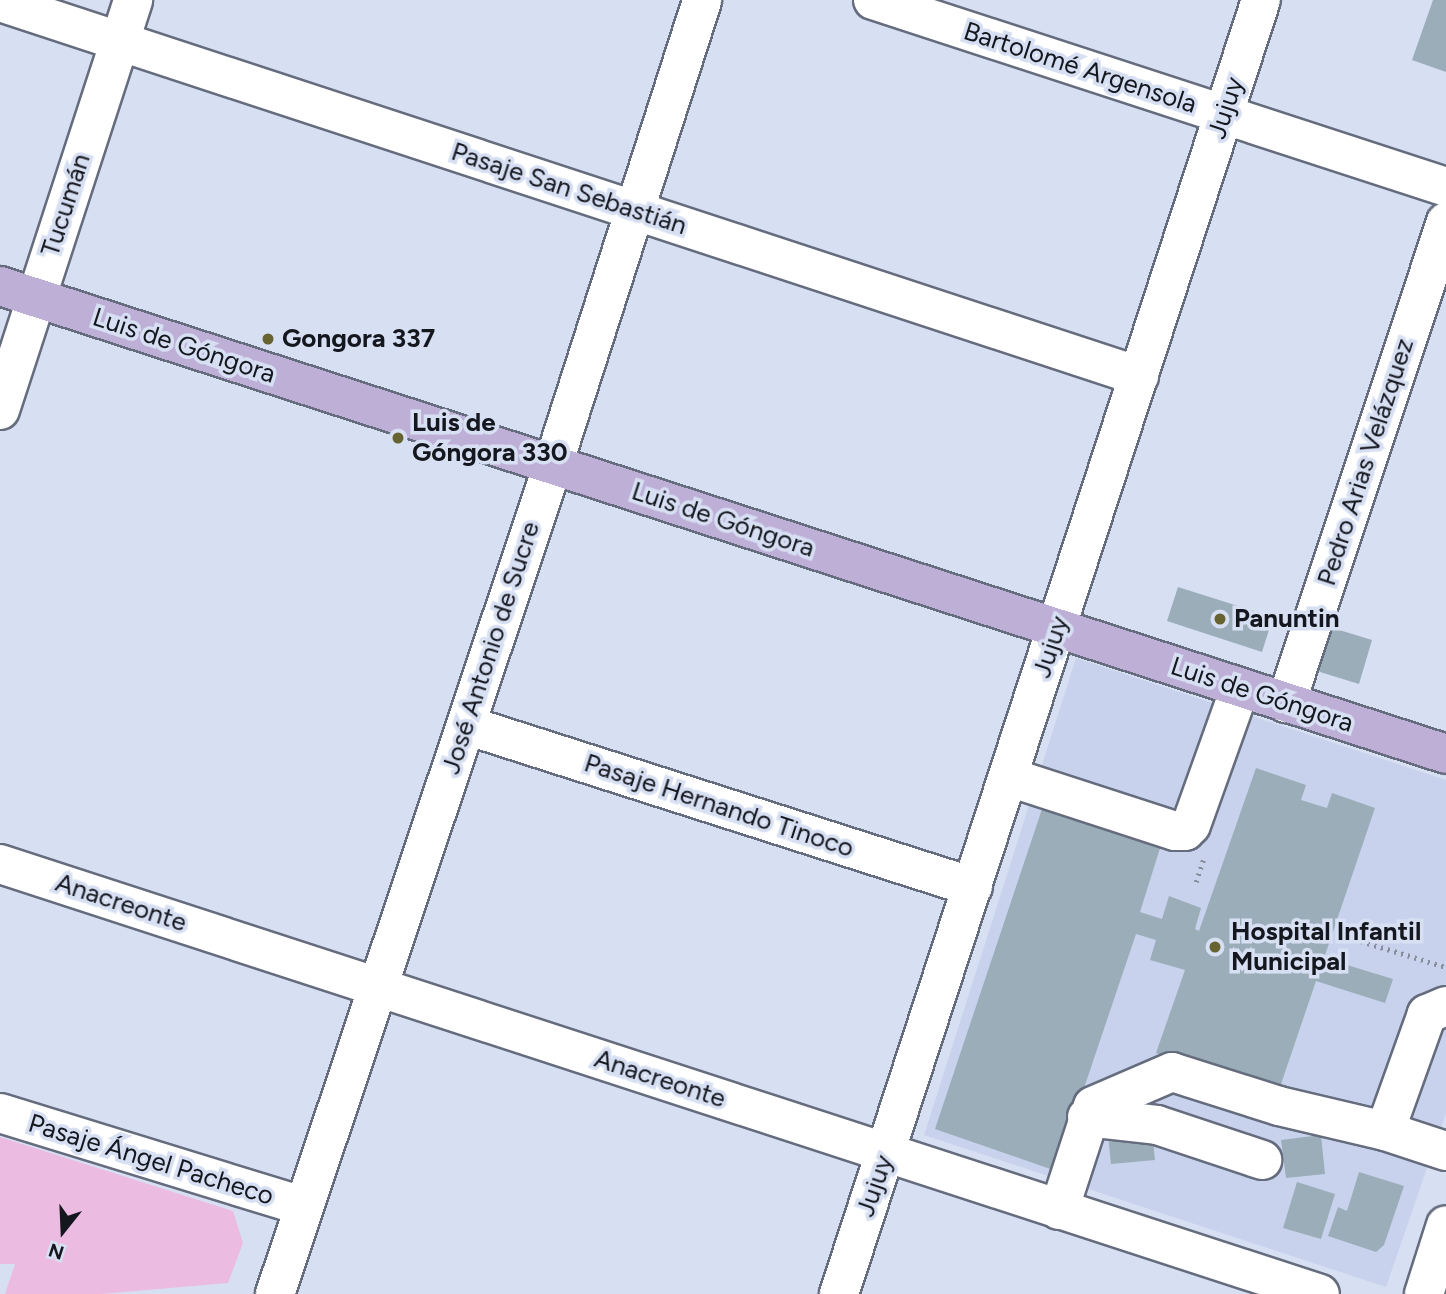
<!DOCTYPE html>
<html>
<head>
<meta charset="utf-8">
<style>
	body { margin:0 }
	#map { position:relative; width:1446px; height:1294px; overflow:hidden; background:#d7dff3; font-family:Figtree,sans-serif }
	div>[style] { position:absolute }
	.built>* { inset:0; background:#c8d2ec }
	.green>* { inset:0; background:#ecbbe1 }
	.building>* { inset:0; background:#9aadb9 }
	.path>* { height:4.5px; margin-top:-2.25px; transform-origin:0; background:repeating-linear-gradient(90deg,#868c9a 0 2px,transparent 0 7px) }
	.roads { filter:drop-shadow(2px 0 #656c7d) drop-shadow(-2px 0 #656c7d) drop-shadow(0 2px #656c7d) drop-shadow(0 -2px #656c7d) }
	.minor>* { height:38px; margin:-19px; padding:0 19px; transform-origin:19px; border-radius:19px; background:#fff }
	.major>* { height:38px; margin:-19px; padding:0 19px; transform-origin:19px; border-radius:19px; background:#beafd7 }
	.dots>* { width:19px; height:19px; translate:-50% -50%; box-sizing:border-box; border:4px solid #d7dff3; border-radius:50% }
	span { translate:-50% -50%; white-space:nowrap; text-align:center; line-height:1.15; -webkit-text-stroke:7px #d7dff3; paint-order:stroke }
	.street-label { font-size:26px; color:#15171e }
	.poi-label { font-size:26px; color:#15171e; font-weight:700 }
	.left { translate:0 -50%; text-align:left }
	.north { position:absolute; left:28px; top:1196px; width:70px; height:70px; -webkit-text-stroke:5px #d7dff3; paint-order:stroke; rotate:198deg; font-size:19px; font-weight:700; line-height:28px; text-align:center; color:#15171e }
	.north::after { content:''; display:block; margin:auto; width:24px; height:32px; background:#15171e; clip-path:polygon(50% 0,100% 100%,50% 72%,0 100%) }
</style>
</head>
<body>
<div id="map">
	<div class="built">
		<div style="clip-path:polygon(1076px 658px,1446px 780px,1446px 1113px,1386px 1287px,924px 1135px)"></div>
	</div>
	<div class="green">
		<div style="clip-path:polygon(0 1137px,233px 1211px,243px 1243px,228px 1283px,101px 1294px,5px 1294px,15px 1264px,0 1264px)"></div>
	</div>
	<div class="building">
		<div style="clip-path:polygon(1433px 0,1446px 0,1446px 72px,1412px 60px)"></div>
		<div style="clip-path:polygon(1178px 587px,1273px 617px,1262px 652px,1167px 621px)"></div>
		<div style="clip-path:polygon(1323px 625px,1372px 640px,1359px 684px,1320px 672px,1311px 658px)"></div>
		<div style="clip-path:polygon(1256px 768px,1306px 785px,1301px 800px,1327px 808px,1332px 793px,1375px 808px,1324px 958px,1393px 979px,1385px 1003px,1316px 981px,1278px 1093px,1156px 1053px,1185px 970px,1150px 960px,1156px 940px,1136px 934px,1056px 1171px,935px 1129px,1043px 806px,1161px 845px,1140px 912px,1162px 919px,1169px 896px,1201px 908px,1195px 929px,1199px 931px)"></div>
		<div style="clip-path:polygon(1152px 1131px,1155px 1160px,1111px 1164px,1108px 1135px)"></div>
		<div style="clip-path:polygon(1321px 1135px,1325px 1174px,1286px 1178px,1281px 1140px)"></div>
		<div style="clip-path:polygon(1359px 1172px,1404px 1186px,1384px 1245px,1376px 1252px,1328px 1236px,1338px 1207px,1347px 1211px)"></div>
		<div style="clip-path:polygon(1297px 1182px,1335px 1194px,1321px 1239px,1283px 1228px)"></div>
	</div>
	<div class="path">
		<div style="left:1196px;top:882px;width:26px;rotate:-72deg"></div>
		<div style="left:1361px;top:941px;width:89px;rotate:17deg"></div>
	</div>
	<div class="roads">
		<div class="minor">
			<div style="left:873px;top:0;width:603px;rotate:18.07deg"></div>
			<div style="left:0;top:2px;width:1199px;rotate:18.18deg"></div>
			<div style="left:0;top:410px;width:431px;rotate:-72deg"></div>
			<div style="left:1286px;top:703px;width:507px;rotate:-71.6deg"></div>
			<div style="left:466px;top:725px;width:532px;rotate:17.72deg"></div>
			<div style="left:1009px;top:777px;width:175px;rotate:18deg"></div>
			<div style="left:1175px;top:831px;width:10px"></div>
			<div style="left:1185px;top:831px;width:8px;rotate:-45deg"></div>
			<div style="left:1191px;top:825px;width:145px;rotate:-70.3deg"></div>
			<div style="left:0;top:864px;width:1388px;rotate:18.04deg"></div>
			<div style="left:1446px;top:1006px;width:21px;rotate:157deg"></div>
			<div style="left:1427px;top:1014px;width:124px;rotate:109.7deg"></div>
			<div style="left:1385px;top:1131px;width:64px;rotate:18.2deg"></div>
			<div style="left:0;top:1113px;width:317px;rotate:17.1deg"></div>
			<div style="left:1087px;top:1117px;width:70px;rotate:6.5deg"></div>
			<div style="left:1157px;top:1125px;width:111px;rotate:18.4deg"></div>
			<div style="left:1059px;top:1210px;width:109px;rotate:-71.9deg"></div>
			<div style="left:1093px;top:1106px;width:86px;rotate:-23.3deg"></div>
			<div style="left:1172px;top:1072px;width:112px;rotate:17.6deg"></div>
			<div style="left:1279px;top:1106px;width:109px;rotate:13.3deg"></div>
			<div style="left:275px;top:1294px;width:874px;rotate:-71.46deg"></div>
			<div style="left:553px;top:465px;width:488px;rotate:-72.2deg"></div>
			<div style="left:839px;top:1294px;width:1361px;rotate:-71.94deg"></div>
			<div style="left:1424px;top:1294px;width:72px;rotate:-72.3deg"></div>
		</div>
		<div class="major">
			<div style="left:0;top:286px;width:1520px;rotate:17.93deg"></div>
		</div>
	</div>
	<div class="dots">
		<div style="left:268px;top:339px;background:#676330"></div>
		<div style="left:398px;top:438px;background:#676330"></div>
		<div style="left:1220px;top:619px;background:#676330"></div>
		<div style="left:1215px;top:947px;background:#676330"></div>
	</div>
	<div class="street-label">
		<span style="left:1080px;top:68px;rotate:18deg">Bartolomé Argensola</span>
		<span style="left:1226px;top:108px;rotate:-72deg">Jujuy</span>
		<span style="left:569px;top:189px;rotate:18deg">Pasaje San Sebastián</span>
		<span style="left:66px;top:205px;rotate:-72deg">Tucumán</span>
		<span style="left:184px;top:346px;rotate:18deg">Luis de Góngora</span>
		<span style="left:1366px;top:462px;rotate:-72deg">Pedro Arias Velázquez</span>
		<span style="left:723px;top:520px;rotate:18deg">Luis de Góngora</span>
		<span style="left:1051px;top:647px;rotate:-72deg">Jujuy</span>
		<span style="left:491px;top:648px;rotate:-72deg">José Antonio de Sucre</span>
		<span style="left:1262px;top:695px;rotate:18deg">Luis de Góngora</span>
		<span style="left:719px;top:806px;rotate:18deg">Pasaje Hernando Tinoco</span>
		<span style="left:121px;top:903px;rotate:18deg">Anacreonte</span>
		<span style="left:660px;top:1079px;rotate:18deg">Anacreonte</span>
		<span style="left:151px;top:1160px;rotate:17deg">Pasaje Ángel Pacheco</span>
		<span style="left:875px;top:1186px;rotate:-71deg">Jujuy</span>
	</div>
	<div class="poi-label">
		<span class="left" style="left:282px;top:339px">Gongora 337</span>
		<span class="left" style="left:412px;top:438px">Luis de<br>Góngora 330</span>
		<span class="left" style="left:1234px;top:619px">Panuntin</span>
		<span class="left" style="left:1231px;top:947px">Hospital Infantil<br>Municipal</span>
	</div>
	<div class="north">N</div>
</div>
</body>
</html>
